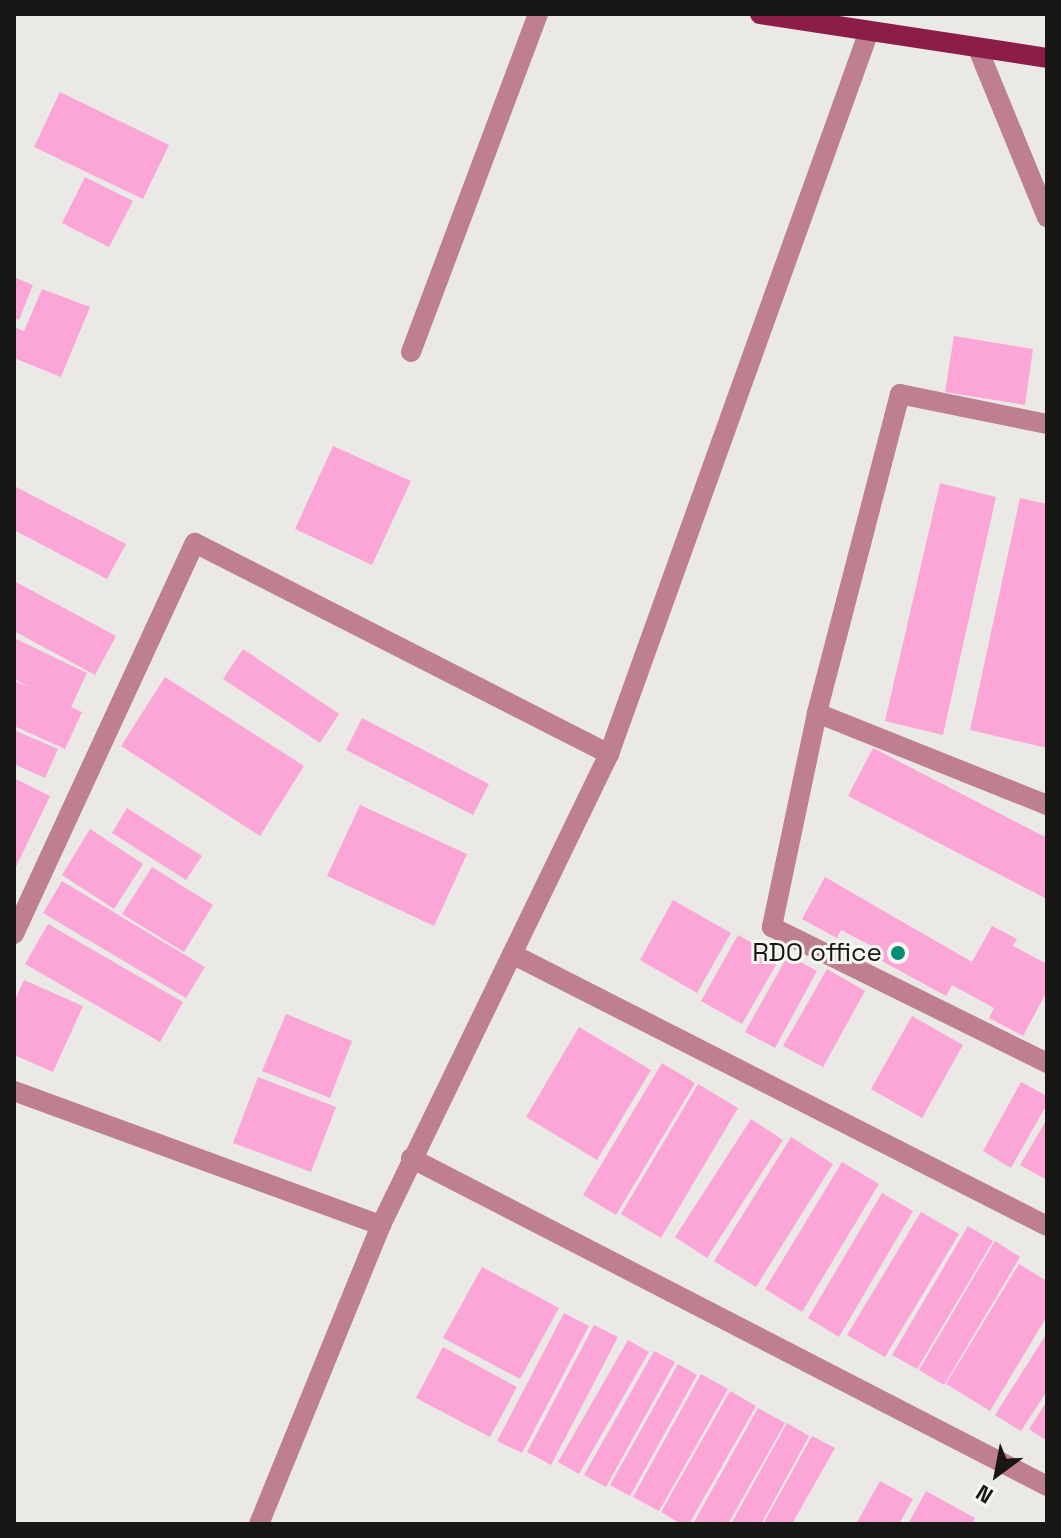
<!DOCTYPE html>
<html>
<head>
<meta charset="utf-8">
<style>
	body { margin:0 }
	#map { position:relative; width:1061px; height:1538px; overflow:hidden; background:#eae9e6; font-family:"Space Grotesk",sans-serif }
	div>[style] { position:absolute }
	.building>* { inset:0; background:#fba6d6 }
	.minor>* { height:20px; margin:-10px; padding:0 10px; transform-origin:10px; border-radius:10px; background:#be8090 }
	.major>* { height:20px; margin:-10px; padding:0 10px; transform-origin:10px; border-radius:10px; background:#8c1c48 }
	.dots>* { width:22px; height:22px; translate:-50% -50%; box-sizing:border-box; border:4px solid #f8f6f3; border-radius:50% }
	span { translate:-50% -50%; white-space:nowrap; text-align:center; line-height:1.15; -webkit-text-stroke:6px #f8f6f3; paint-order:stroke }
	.poi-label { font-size:26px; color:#181716 }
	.right { translate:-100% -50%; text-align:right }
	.frame { position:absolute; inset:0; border:16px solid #181716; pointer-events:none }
	.north { position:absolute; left:957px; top:1434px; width:80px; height:80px; -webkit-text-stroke:6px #f8f6f3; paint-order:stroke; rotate:212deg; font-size:22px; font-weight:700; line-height:32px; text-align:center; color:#181716 }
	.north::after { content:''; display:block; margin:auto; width:28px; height:36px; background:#181716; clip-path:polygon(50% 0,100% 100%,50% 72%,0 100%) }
</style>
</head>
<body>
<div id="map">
	<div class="building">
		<div style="clip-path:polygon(60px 92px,169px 145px,143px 199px,34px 147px)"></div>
		<div style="clip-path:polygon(85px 177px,133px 201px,109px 247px,62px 223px)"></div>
		<div style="clip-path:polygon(14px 277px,33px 285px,19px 320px,14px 318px)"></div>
		<div style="clip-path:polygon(42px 289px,90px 307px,61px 377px,14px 358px,14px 327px,24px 331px)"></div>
		<div style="clip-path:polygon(954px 336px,1033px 349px,1025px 405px,945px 392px)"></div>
		<div style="clip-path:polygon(333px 446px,411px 481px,372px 565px,295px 529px)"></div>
		<div style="clip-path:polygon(940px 483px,996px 497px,943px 735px,885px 721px)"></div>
		<div style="clip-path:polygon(16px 487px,126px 544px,107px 579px,14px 530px)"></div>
		<div style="clip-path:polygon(1020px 498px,1047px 504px,1047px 748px,970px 730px)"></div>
		<div style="clip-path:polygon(14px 581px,116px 636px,95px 675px,14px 631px)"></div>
		<div style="clip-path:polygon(14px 638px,87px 673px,71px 707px,82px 712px,65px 749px,14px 726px,14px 681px,30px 687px,14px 679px)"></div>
		<div style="clip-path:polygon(243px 649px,339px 714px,320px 743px,223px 679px)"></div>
		<div style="clip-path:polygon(165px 677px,304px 766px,260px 836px,121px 746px)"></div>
		<div style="clip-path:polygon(362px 718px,489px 784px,473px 815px,346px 750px)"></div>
		<div style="clip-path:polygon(14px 730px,58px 749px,45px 778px,14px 764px)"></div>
		<div style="clip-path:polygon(873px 748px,1047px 838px,1047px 899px,848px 796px)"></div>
		<div style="clip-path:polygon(14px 778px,50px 796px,14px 871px)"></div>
		<div style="clip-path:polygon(360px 805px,467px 854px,434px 926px,327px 876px)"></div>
		<div style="clip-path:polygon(127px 808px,202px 856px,186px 880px,112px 833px)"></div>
		<div style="clip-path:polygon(90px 829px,143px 864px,114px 909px,62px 875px)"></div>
		<div style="clip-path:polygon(152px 867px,213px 905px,184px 952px,122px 914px)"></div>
		<div style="clip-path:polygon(825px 877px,972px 962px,992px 926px,1017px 939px,1013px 946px,1047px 964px,1047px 991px,1023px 1036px,989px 1018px,994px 1008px,952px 985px,946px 996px,880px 960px,883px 952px,841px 930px,837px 938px,802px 919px)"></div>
		<div style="clip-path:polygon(62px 881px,205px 967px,186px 998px,43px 913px)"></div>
		<div style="clip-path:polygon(673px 900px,731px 933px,697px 993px,640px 960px)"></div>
		<div style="clip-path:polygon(48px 924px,183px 1002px,160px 1042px,25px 964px)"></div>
		<div style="clip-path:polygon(738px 935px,780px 958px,742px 1024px,701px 1001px)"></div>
		<div style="clip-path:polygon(788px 955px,817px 971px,775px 1048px,745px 1032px)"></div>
		<div style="clip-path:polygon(827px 969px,865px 991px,823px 1067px,783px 1046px)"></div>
		<div style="clip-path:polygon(24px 980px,83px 1006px,53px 1072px,14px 1055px,14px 1002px)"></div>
		<div style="clip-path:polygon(286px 1014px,352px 1041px,330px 1098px,262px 1071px)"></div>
		<div style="clip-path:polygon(912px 1016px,963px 1045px,922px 1118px,871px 1089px)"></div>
		<div style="clip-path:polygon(579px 1027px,651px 1070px,597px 1160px,526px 1117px)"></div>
		<div style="clip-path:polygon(662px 1063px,695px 1083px,616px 1215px,583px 1195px)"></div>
		<div style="clip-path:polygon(258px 1077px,336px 1107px,311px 1172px,233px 1143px)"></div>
		<div style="clip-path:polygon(1021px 1082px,1047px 1096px,1047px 1104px,1011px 1168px,983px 1151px)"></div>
		<div style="clip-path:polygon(698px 1084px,738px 1108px,661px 1238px,621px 1214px)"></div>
		<div style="clip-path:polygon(751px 1119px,783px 1140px,707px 1258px,675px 1237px)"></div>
		<div style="clip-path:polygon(1047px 1119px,1047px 1180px,1020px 1165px)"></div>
		<div style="clip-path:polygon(791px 1137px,833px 1164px,756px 1287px,714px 1261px)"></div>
		<div style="clip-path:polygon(842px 1162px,879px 1184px,802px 1312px,765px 1289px)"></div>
		<div style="clip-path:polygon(882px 1193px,913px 1211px,839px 1337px,808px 1318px)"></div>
		<div style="clip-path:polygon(921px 1212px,959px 1234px,885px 1357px,847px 1335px)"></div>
		<div style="clip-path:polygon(968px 1226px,993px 1241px,917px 1369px,892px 1355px)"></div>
		<div style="clip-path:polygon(995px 1241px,1020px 1257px,944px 1385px,919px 1370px)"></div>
		<div style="clip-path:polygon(1019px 1264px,1047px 1281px,1047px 1316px,990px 1411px,946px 1384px)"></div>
		<div style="clip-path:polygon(482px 1267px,559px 1308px,520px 1379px,443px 1338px)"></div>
		<div style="clip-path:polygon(564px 1313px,589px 1326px,522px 1453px,497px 1441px)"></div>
		<div style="clip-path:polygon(594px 1325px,618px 1337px,551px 1465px,527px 1452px)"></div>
		<div style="clip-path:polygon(1047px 1333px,1047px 1391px,1021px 1431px,995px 1415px)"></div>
		<div style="clip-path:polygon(628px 1340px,649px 1352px,579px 1474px,558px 1462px)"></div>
		<div style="clip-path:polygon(443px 1347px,517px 1387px,490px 1437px,416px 1398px)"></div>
		<div style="clip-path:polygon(654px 1351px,675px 1362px,606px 1487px,584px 1475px)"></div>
		<div style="clip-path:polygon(678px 1364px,697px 1375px,630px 1496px,610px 1485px)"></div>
		<div style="clip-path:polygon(701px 1374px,728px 1389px,659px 1511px,633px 1497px)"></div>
		<div style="clip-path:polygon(730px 1391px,756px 1406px,689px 1524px,681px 1524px,661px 1512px)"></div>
		<div style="clip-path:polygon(1047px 1401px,1047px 1441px,1029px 1429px)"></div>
		<div style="clip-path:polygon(758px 1408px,785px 1423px,728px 1524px,693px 1524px)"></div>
		<div style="clip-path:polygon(787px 1423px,809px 1436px,761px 1524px,731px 1524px)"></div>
		<div style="clip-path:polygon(812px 1436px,835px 1448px,792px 1524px,763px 1524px)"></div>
		<div style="clip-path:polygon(880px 1481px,913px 1499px,899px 1524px,856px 1524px)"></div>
		<div style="clip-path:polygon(926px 1491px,975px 1518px,972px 1524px,908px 1524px)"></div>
	</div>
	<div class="minor">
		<div style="left:978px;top:49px;width:182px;rotate:67.7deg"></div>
		<div style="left:411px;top:352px;width:361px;rotate:-69.4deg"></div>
		<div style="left:1047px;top:424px;width:150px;rotate:-168.5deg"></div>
		<div style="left:900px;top:394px;width:330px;rotate:104.6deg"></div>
		<div style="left:817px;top:713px;width:219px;rotate:101.9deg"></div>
		<div style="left:772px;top:927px;width:307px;rotate:26.3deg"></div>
		<div style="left:817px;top:713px;width:248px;rotate:21.8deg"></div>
		<div style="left:14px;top:934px;width:431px;rotate:-65.2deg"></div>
		<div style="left:195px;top:543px;width:465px;rotate:27deg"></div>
		<div style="left:512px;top:954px;width:600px;rotate:26.95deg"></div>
		<div style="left:14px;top:1091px;width:391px;rotate:20.1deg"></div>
		<div style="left:411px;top:1158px;width:716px;rotate:27.28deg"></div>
		<div style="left:259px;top:1524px;width:323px;rotate:-67.8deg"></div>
		<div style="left:381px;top:1225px;width:523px;rotate:-64.17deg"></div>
		<div style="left:609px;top:754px;width:768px;rotate:-70.22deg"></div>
	</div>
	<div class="major">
		<div style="left:760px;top:14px;width:290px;rotate:8.7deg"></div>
	</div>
	<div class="dots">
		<div style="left:898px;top:953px;background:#068d75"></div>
	</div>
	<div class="poi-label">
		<span class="right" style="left:882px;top:953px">RDO office</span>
	</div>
	<div class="frame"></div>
	<div class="north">N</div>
</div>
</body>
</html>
